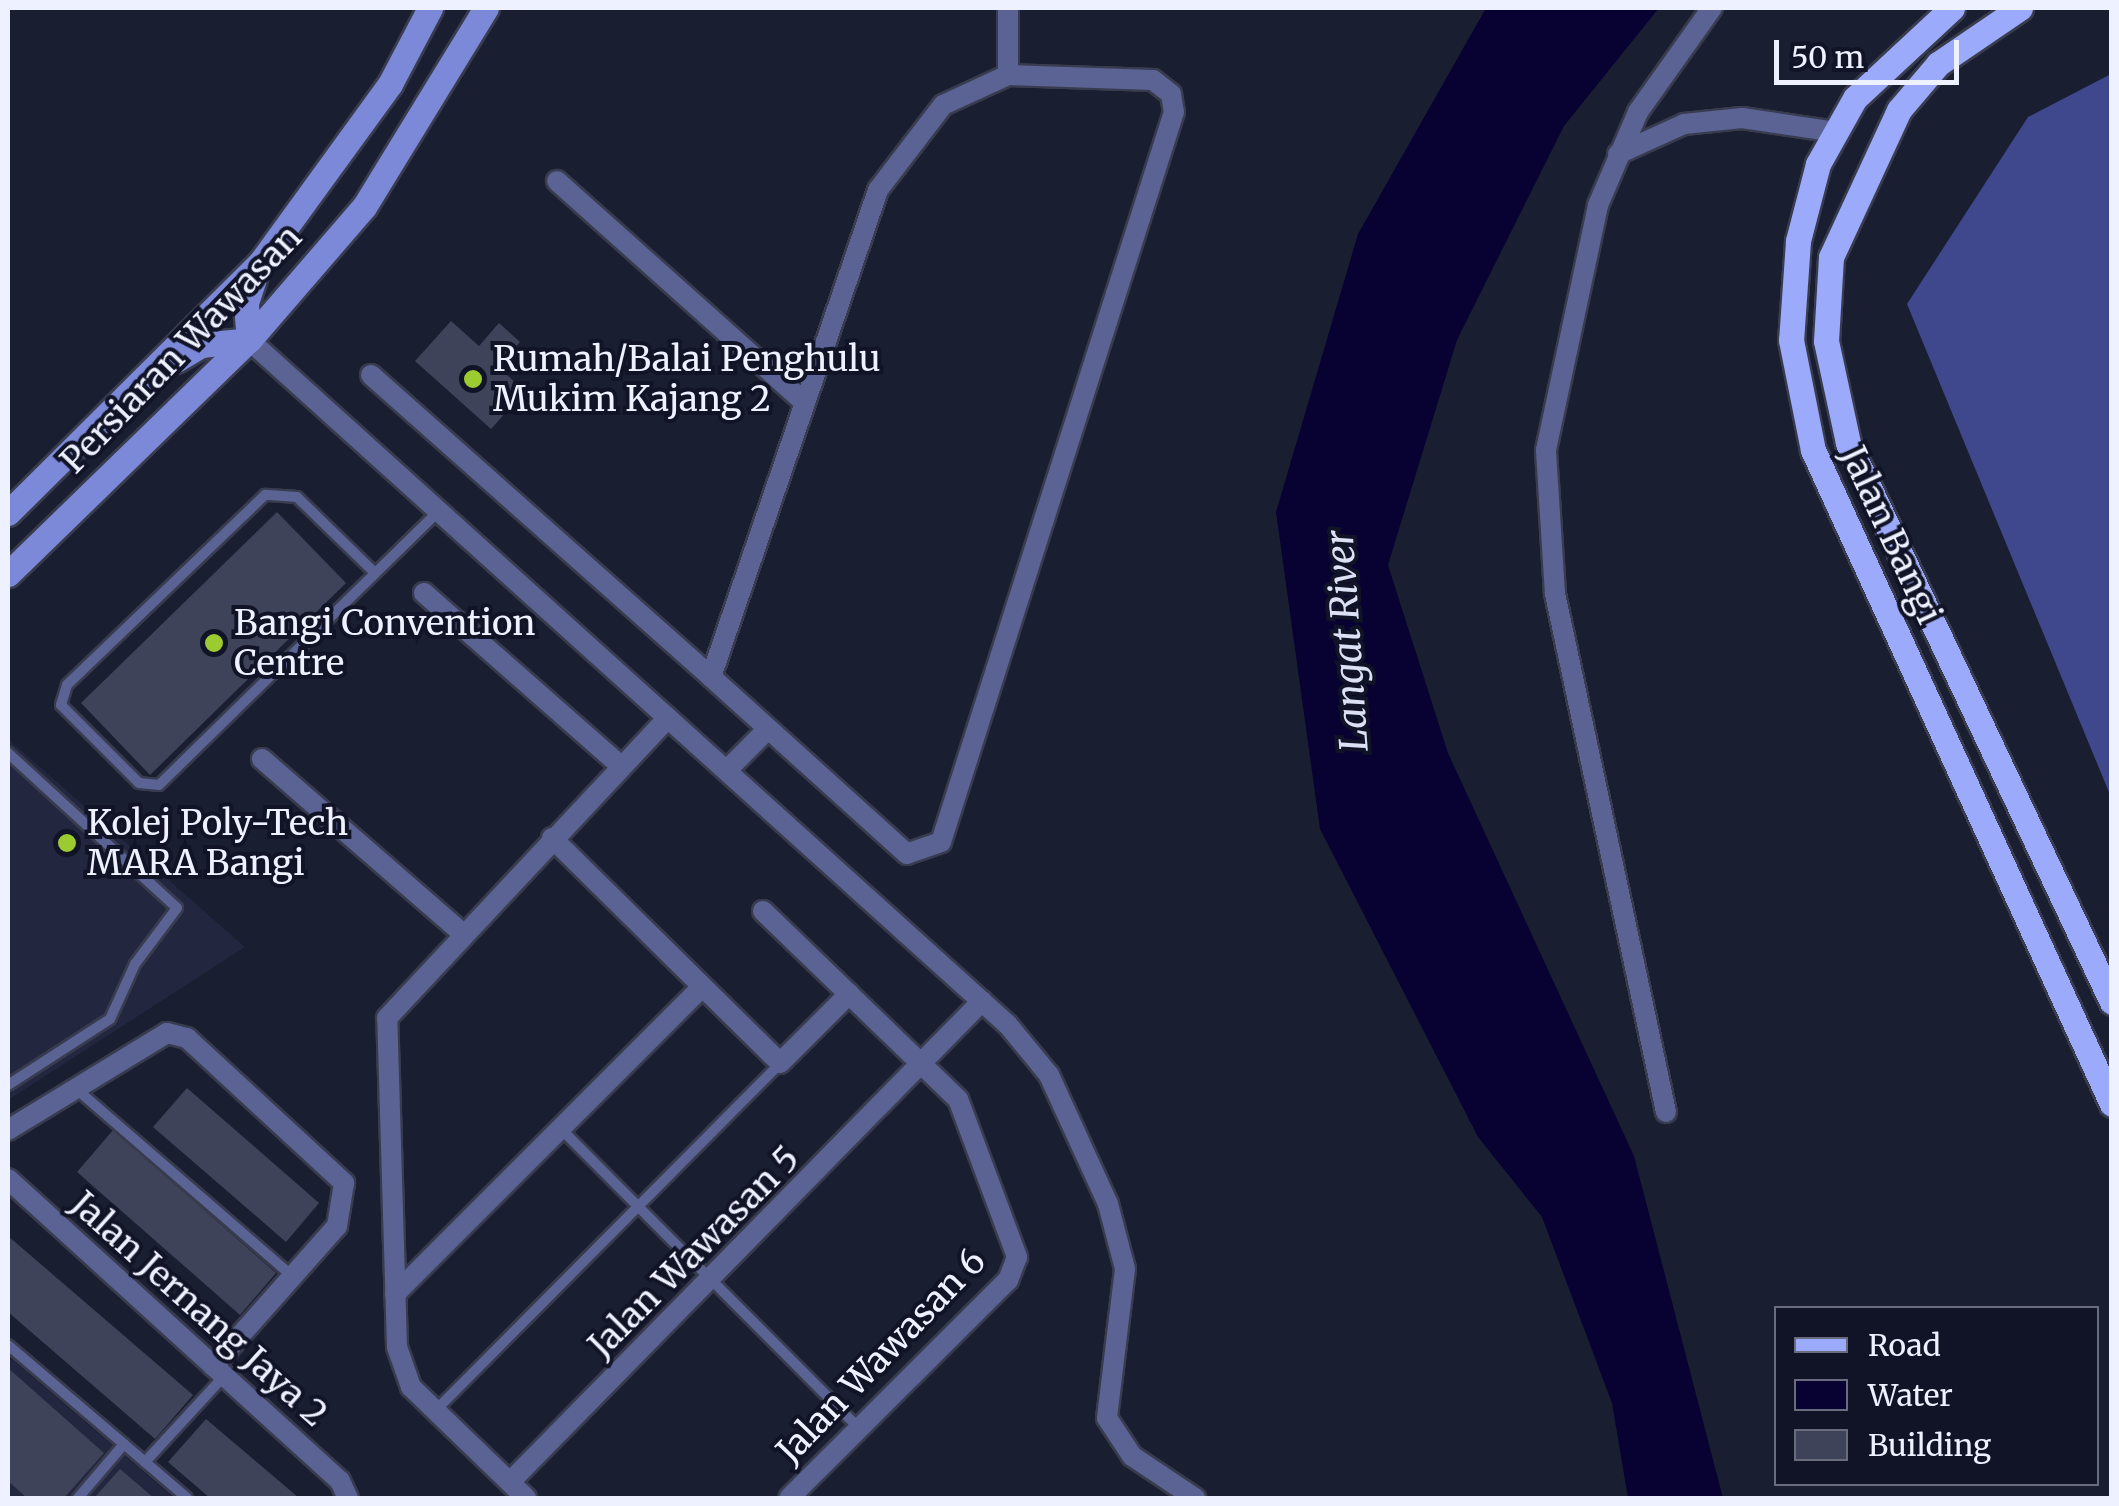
<!DOCTYPE html>
<html>
<head>
<meta charset="utf-8">
<style>
	body { margin:0 }
	#map { position:relative; width:2119px; height:1506px; overflow:hidden; background:#1a1e31; font-family:Merriweather,serif }
	div>[style] { position:absolute }
	.built>* { inset:0; background:#22263f }
	.forest>* { inset:0; background:#3f488d }
	.water>* { inset:0; background:#070232 }
	.building>* { inset:0; background:#3f4359 }
	.roads { filter:drop-shadow(2px 0 #383c4e) drop-shadow(-2px 0 #383c4e) drop-shadow(0 2px #383c4e) drop-shadow(0 -2px #383c4e) }
	.service>* { height:10px; margin:-5px; padding:0 5px; transform-origin:5px; border-radius:5px; background:#5a6394 }
	.minor>* { height:20px; margin:-10px; padding:0 10px; transform-origin:10px; border-radius:10px; background:#5a6394 }
	.secondary>* { height:25px; margin:-12.5px; padding:0 12.5px; transform-origin:12.5px; border-radius:12.5px; background:#7c89d8 }
	.primary>* { height:25px; margin:-12.5px; padding:0 12.5px; transform-origin:12.5px; border-radius:12.5px; background:#9baafb }
	.dots>* { width:28px; height:28px; translate:-50% -50%; box-sizing:border-box; border:5px solid #111426; border-radius:50% }
	span { translate:-50% -50%; white-space:nowrap; text-align:center; line-height:1.15; -webkit-text-stroke:8px #111426; paint-order:stroke }
	.street-label { font-size:35px; color:#eef1ff }
	.poi-label { font-size:35px; color:#eef1ff }
	.left { translate:0 -50%; text-align:left }
	.water-label { font-size:38px; color:#dce1f6; font-style:italic }
	.frame { position:absolute; inset:0; border:10px solid #eef1ff; pointer-events:none }
	.legend { position:absolute; left:1774px; top:1306px; width:325px; height:180px; box-sizing:border-box; background:#111426; border:2px solid #696c7d; margin:0; padding:12px 18px; list-style:none; font-size:30px; color:#eef1ff }
	.legend li { display:flex; align-items:center; gap:20px; height:50px }
	.legend b { width:50px; border:2px solid #696c7d }
	.scale { position:absolute; left:1774px; top:40px; width:185px; height:45px; box-sizing:border-box; border:5px solid #eef1ff; border-top:0; padding-left:12px; font-size:30px; line-height:35px; white-space:nowrap; color:#eef1ff; -webkit-text-stroke:8px #111426; paint-order:stroke }
</style>
</head>
<body>
<div id="map">
	<div class="built">
		<div style="clip-path:polygon(8px 739px,245px 947px,8px 1100px)"></div>
		<div style="clip-path:polygon(8px 1356px,174px 1498px,8px 1498px)"></div>
	</div>
	<div class="forest">
		<div style="clip-path:polygon(2111px 74px,2111px 797px,1907px 304px,2028px 117px)"></div>
	</div>
	<div class="water">
		<div style="clip-path:polygon(1486px 8px,1659px 8px,1564px 126px,1457px 340px,1388px 565px,1448px 753px,1634px 1156px,1723px 1498px,1628px 1498px,1612px 1403px,1542px 1217px,1478px 1137px,1320px 829px,1276px 512px,1358px 234px)"></div>
	</div>
	<div class="building">
		<div style="clip-path:polygon(451px 321px,479px 346px,499px 323px,520px 342px,498px 367px,525px 391px,491px 429px,415px 361px)"></div>
		<div style="clip-path:polygon(277px 512px,346px 583px,150px 775px,81px 703px)"></div>
		<div style="clip-path:polygon(187px 1088px,319px 1203px,286px 1242px,153px 1127px)"></div>
		<div style="clip-path:polygon(113px 1130px,276px 1273px,240px 1315px,77px 1172px)"></div>
		<div style="clip-path:polygon(8px 1236px,193px 1395px,155px 1439px,8px 1312px)"></div>
		<div style="clip-path:polygon(8px 1368px,104px 1453px,64px 1498px,27px 1498px,8px 1481px)"></div>
		<div style="clip-path:polygon(206px 1419px,299px 1498px,210px 1498px,168px 1462px)"></div>
		<div style="clip-path:polygon(120px 1469px,154px 1498px,94px 1498px)"></div>
	</div>
	<div class="roads">
		<div class="service">
			<div style="left:374px;top:572px;width:107px;rotate:-135.8deg"></div>
			<div style="left:297px;top:497px;width:32px;rotate:-176deg"></div>
			<div style="left:265px;top:495px;width:274px;rotate:136.2deg"></div>
			<div style="left:67px;top:685px;width:21px;rotate:107deg"></div>
			<div style="left:61px;top:705px;width:110px;rotate:45deg"></div>
			<div style="left:139px;top:783px;width:20px;rotate:6deg"></div>
			<div style="left:159px;top:785px;width:390px;rotate:-44.4deg"></div>
			<div style="left:8px;top:753px;width:229px;rotate:42.5deg"></div>
			<div style="left:177px;top:908px;width:70px;rotate:126.9deg"></div>
			<div style="left:135px;top:964px;width:60px;rotate:114.4deg"></div>
			<div style="left:110px;top:1019px;width:121px;rotate:147.1deg"></div>
			<div style="left:74px;top:1087px;width:289px;rotate:40.9deg"></div>
			<div style="left:561px;top:1129px;width:422px;rotate:45.1deg"></div>
			<div style="left:8px;top:1345px;width:235px;rotate:40.5deg"></div>
			<div style="left:436px;top:1410px;width:489px;rotate:-45.2deg"></div>
			<div style="left:145px;top:1462px;width:117px;rotate:-47.4deg"></div>
			<div style="left:78px;top:1498px;width:71px;rotate:-49.6deg"></div>
		</div>
		<div class="minor">
			<div style="left:1008px;top:8px;width:67px;rotate:90deg"></div>
			<div style="left:1008px;top:75px;width:145px;rotate:2deg"></div>
			<div style="left:1153px;top:80px;width:23px;rotate:38deg"></div>
			<div style="left:1171px;top:94px;width:18px;rotate:81deg"></div>
			<div style="left:1174px;top:112px;width:766px;rotate:107.7deg"></div>
			<div style="left:941px;top:842px;width:36px;rotate:161deg"></div>
			<div style="left:907px;top:854px;width:264px;rotate:-137.9deg"></div>
			<div style="left:711px;top:677px;width:515px;rotate:-71.07deg"></div>
			<div style="left:878px;top:190px;width:107px;rotate:-52.6deg"></div>
			<div style="left:943px;top:105px;width:72px;rotate:-24.8deg"></div>
			<div style="left:1618px;top:154px;width:72px;rotate:-24.4deg"></div>
			<div style="left:1684px;top:124px;width:58px;rotate:-5.9deg"></div>
			<div style="left:1742px;top:118px;width:96px;rotate:8.4deg"></div>
			<div style="left:557px;top:181px;width:329px;rotate:41.8deg"></div>
			<div style="left:249px;top:340px;width:1022px;rotate:42.07deg"></div>
			<div style="left:1008px;top:1025px;width:65px;rotate:50.6deg"></div>
			<div style="left:1049px;top:1075px;width:142px;rotate:65.4deg"></div>
			<div style="left:1108px;top:1204px;width:67px;rotate:75.3deg"></div>
			<div style="left:1125px;top:1269px;width:150px;rotate:96.9deg"></div>
			<div style="left:1107px;top:1418px;width:45px;rotate:56.7deg"></div>
			<div style="left:1132px;top:1456px;width:76px;rotate:33.7deg"></div>
			<div style="left:371px;top:375px;width:455px;rotate:41.6deg"></div>
			<div style="left:424px;top:593px;width:262px;rotate:41.3deg"></div>
			<div style="left:262px;top:759px;width:264px;rotate:41deg"></div>
			<div style="left:727px;top:770px;width:57px;rotate:-45deg"></div>
			<div style="left:552px;top:838px;width:320px;rotate:44.6deg"></div>
			<div style="left:780px;top:1063px;width:98px;rotate:-45deg"></div>
			<div style="left:763px;top:911px;width:271px;rotate:44deg"></div>
			<div style="left:958px;top:1099px;width:169px;rotate:69.5deg"></div>
			<div style="left:1017px;top:1257px;width:25px;rotate:111deg"></div>
			<div style="left:1008px;top:1280px;width:309px;rotate:135.1deg"></div>
			<div style="left:1666px;top:1112px;width:530px;rotate:-102.09deg"></div>
			<div style="left:1555px;top:594px;width:144px;rotate:-93.6deg"></div>
			<div style="left:1546px;top:450px;width:250px;rotate:-78deg"></div>
			<div style="left:1598px;top:205px;width:101px;rotate:-66.7deg"></div>
			<div style="left:1638px;top:112px;width:128px;rotate:-54.6deg"></div>
			<div style="left:8px;top:1130px;width:186px;rotate:-31.4deg"></div>
			<div style="left:167px;top:1033px;width:21px;rotate:14deg"></div>
			<div style="left:187px;top:1038px;width:214px;rotate:42.7deg"></div>
			<div style="left:344px;top:1183px;width:44px;rotate:99.2deg"></div>
			<div style="left:337px;top:1226px;width:187px;rotate:131.5deg"></div>
			<div style="left:8px;top:1179px;width:449px;rotate:42.3deg"></div>
			<div style="left:340px;top:1481px;width:19px;rotate:65deg"></div>
			<div style="left:395px;top:1294px;width:434px;rotate:-45deg"></div>
			<div style="left:510px;top:1482px;width:674px;rotate:-45.54deg"></div>
			<div style="left:526px;top:1498px;width:160px;rotate:-136deg"></div>
			<div style="left:411px;top:1387px;width:42px;rotate:-109.3deg"></div>
			<div style="left:397px;top:1347px;width:329px;rotate:-91.7deg"></div>
			<div style="left:387px;top:1018px;width:411px;rotate:-46.9deg"></div>
		</div>
		<div class="secondary">
			<div style="left:249px;top:340px;width:37px;rotate:-95deg"></div>
			<div style="left:246px;top:303px;width:38px;rotate:-72deg"></div>
			<div style="left:176px;top:360px;width:29px;rotate:-31deg"></div>
			<div style="left:201px;top:345px;width:48px;rotate:-5.9deg"></div>
			<div style="left:8px;top:513px;width:355px;rotate:-44.8deg"></div>
			<div style="left:260px;top:263px;width:221px;rotate:-54deg"></div>
			<div style="left:390px;top:84px;width:86px;rotate:-62.2deg"></div>
			<div style="left:8px;top:574px;width:336px;rotate:-44.2deg"></div>
			<div style="left:249px;top:340px;width:176px;rotate:-49.2deg"></div>
			<div style="left:364px;top:207px;width:233px;rotate:-58.5deg"></div>
		</div>
		<div class="primary">
			<div style="left:1952px;top:8px;width:132px;rotate:137.1deg"></div>
			<div style="left:1855px;top:98px;width:76px;rotate:119.3deg"></div>
			<div style="left:1818px;top:164px;width:80px;rotate:104.6deg"></div>
			<div style="left:1798px;top:241px;width:99px;rotate:94deg"></div>
			<div style="left:1791px;top:340px;width:112px;rotate:78.7deg"></div>
			<div style="left:1813px;top:450px;width:719px;rotate:65.43deg"></div>
			<div style="left:2020px;top:8px;width:99px;rotate:145.7deg"></div>
			<div style="left:1938px;top:64px;width:60px;rotate:130.3deg"></div>
			<div style="left:1899px;top:110px;width:162px;rotate:114.8deg"></div>
			<div style="left:1831px;top:257px;width:84px;rotate:93.4deg"></div>
			<div style="left:1826px;top:341px;width:104px;rotate:77.8deg"></div>
			<div style="left:1848px;top:443px;width:618px;rotate:64.72deg"></div>
		</div>
	</div>
	<div class="dots">
		<div style="left:473px;top:379px;background:#9cca31"></div>
		<div style="left:214px;top:643px;background:#9cca31"></div>
		<div style="left:67px;top:843px;background:#9cca31"></div>
	</div>
	<div class="street-label">
		<span style="left:181px;top:349px;rotate:-46deg">Persiaran Wawasan</span>
		<span style="left:1891px;top:535px;rotate:65deg">Jalan Bangi</span>
		<span style="left:694px;top:1252px;rotate:-45deg">Jalan Wawasan 5</span>
		<span style="left:199px;top:1309px;rotate:42deg">Jalan Jernang Jaya 2</span>
		<span style="left:881px;top:1356px;rotate:-46deg">Jalan Wawasan 6</span>
	</div>
	<div class="poi-label">
		<span class="left" style="left:493px;top:379px">Rumah/Balai Penghulu<br>Mukim Kajang 2</span>
		<span class="left" style="left:234px;top:643px">Bangi Convention<br>Centre</span>
		<span class="left" style="left:87px;top:843px">Kolej Poly-Tech<br>MARA Bangi</span>
	</div>
	<div class="water-label">
		<span style="left:1347px;top:641px;rotate:-94deg">Langat River</span>
	</div>
	<div class="frame"></div>
	<ul class="legend">
	<li><b style="height:12px;background:#9baafb"></b>Road</li>
	<li><b style="height:28px;background:#070232"></b>Water</li>
	<li><b style="height:28px;background:#3f4359"></b>Building</li>
	</ul>
	<div class="scale">50 m</div>
</div>
</body>
</html>
